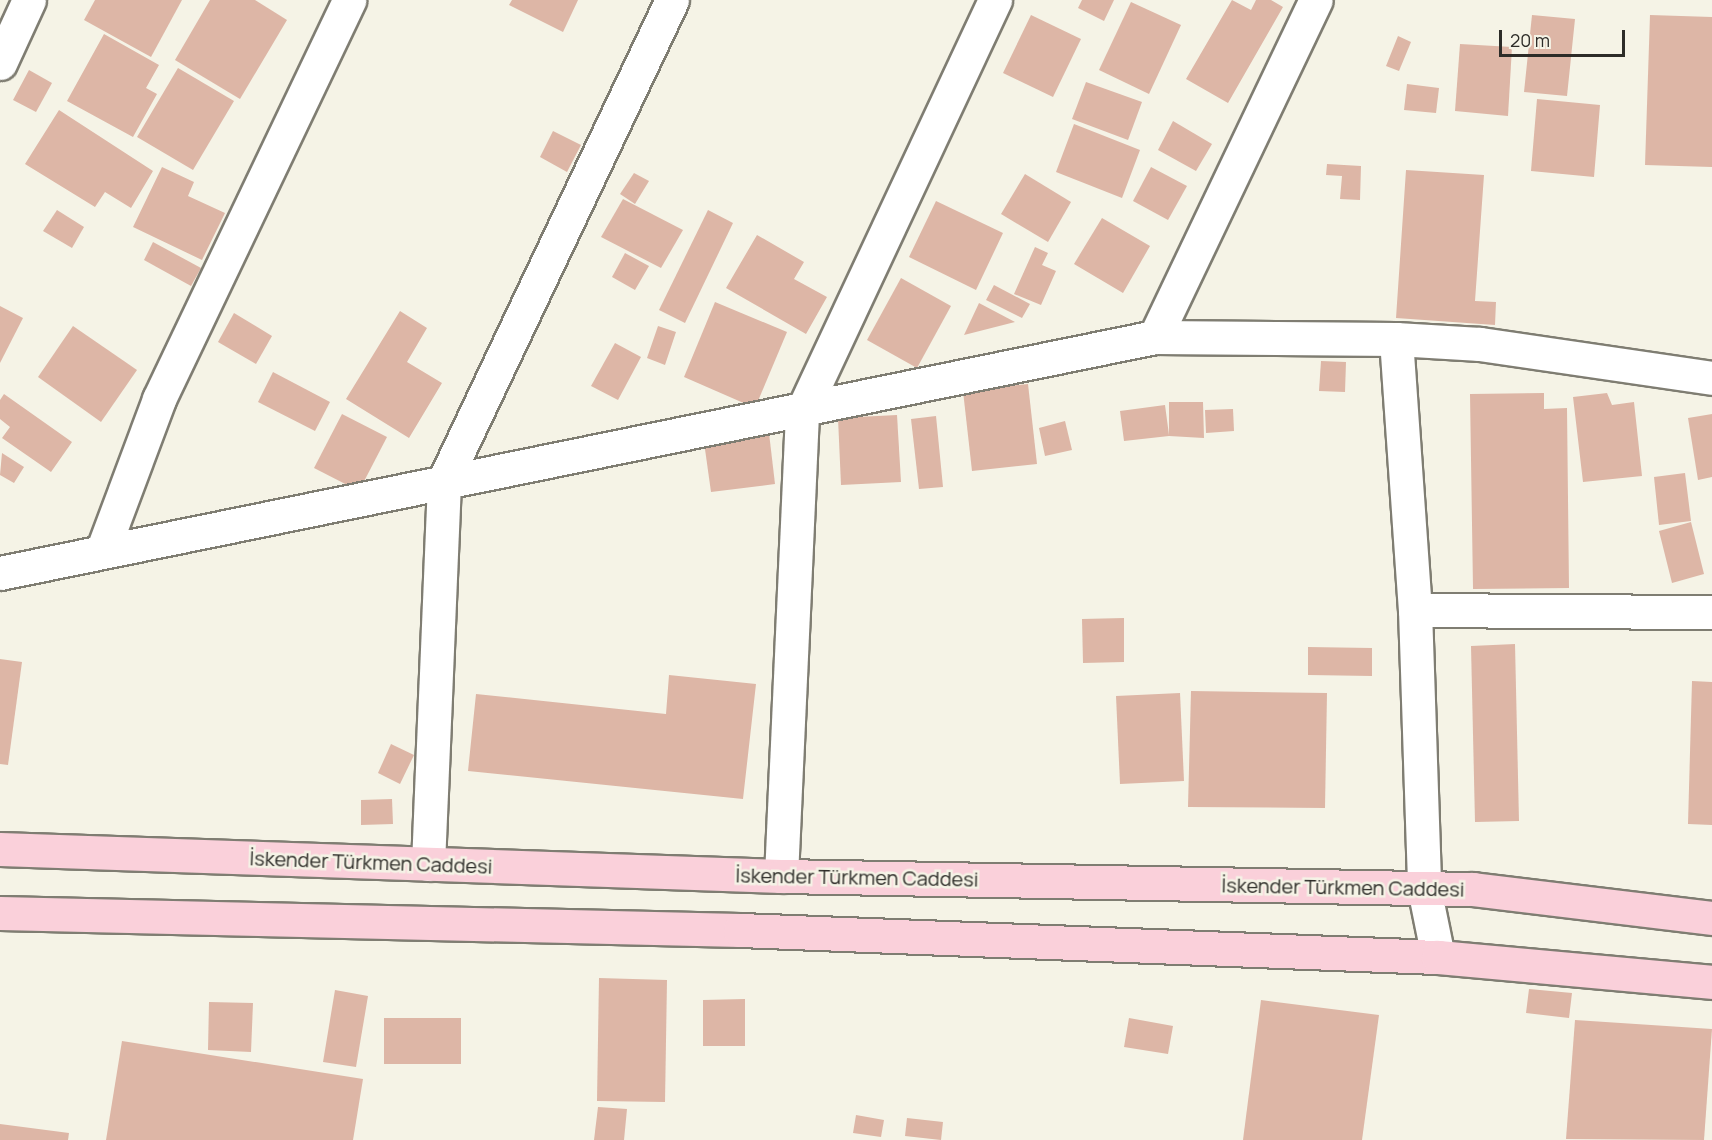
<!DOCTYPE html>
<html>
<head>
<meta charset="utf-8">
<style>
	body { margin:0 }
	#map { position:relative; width:1712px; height:1140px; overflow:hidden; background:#f5f3e6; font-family:Manrope,sans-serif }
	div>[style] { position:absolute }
	.building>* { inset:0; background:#ddb6a6 }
	.roads { filter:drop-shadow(2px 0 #7f7d72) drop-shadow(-2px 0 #7f7d72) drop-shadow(0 2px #7f7d72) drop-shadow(0 -2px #7f7d72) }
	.minor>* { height:33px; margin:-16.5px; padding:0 16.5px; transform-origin:16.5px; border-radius:16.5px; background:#fff }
	.major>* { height:33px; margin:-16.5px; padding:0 16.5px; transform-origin:16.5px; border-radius:16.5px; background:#fad0da }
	span { translate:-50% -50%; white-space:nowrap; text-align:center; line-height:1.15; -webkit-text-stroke:5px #f5f3e6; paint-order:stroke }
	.street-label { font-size:20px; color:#2d2c28 }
	.scale { position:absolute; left:1499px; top:30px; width:126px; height:27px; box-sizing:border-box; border:3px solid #2d2c28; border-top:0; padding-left:8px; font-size:18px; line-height:21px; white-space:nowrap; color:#2d2c28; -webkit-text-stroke:4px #f5f3e6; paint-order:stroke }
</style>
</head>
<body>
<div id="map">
	<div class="building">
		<div style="clip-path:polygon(95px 0,182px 0,151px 57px,84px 20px)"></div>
		<div style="clip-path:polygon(210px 0,255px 0,287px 20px,240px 99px,175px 60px)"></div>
		<div style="clip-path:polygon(512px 0,578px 0,563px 32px,509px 5px)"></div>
		<div style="clip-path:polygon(1082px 0,1114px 0,1104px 21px,1078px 8px)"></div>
		<div style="clip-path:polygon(1232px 0,1251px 10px,1256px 0,1271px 0,1283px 7px,1228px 103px,1186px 79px)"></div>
		<div style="clip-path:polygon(1131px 2px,1181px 25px,1149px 94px,1099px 70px)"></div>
		<div style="clip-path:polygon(1031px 15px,1081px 39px,1053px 97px,1003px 73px)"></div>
		<div style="clip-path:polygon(1532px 15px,1575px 19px,1567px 96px,1524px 92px)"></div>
		<div style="clip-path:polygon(1650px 15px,1712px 17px,1712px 167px,1645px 165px)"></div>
		<div style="clip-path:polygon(104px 34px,159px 65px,146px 88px,157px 94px,133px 137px,67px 101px)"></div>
		<div style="clip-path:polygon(1398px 36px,1411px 42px,1399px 71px,1386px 66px)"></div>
		<div style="clip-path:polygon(1460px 44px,1512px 47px,1508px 116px,1455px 111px)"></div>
		<div style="clip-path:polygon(178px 68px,234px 101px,193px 170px,137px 137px)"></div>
		<div style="clip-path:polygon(29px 70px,52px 83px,36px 112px,13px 100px)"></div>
		<div style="clip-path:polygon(1086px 82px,1142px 102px,1128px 140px,1072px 119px)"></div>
		<div style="clip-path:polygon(1407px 84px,1439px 88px,1436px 113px,1404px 110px)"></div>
		<div style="clip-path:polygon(1537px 99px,1600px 105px,1594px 177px,1531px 171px)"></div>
		<div style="clip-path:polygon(59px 110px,153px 171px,131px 208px,105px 192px,95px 207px,25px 164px)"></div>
		<div style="clip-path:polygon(1173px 121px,1212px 144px,1196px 171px,1158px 150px)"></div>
		<div style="clip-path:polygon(1074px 124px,1140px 150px,1122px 198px,1056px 172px)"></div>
		<div style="clip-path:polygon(553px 131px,581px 145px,567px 172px,540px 157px)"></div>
		<div style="clip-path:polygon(1327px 164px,1361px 166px,1360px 200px,1340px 199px,1342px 176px,1326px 175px)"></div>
		<div style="clip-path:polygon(162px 167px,194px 182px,188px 196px,225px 213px,202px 260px,133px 227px)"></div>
		<div style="clip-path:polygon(1151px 167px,1187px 186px,1168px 220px,1133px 201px)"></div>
		<div style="clip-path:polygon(1406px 170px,1484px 175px,1475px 301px,1496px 302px,1495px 325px,1396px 318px)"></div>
		<div style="clip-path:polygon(634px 173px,649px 181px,635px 204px,620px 194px)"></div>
		<div style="clip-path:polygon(1025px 174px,1071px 202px,1048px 242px,1001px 214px)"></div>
		<div style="clip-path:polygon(623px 199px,683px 230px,661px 268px,601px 237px)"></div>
		<div style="clip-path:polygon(936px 201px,1003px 233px,976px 290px,909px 257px)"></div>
		<div style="clip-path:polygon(57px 210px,84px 227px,72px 248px,43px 231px)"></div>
		<div style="clip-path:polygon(708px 210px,733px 223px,685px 323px,659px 310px)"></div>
		<div style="clip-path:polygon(1102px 218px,1150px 246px,1123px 293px,1074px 264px)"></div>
		<div style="clip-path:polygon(757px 235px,804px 262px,794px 279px,827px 297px,806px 334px,726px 288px)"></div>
		<div style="clip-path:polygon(153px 242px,201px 268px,191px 286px,144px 260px)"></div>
		<div style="clip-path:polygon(1035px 247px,1048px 253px,1042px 265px,1056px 271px,1041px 305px,1014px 294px)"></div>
		<div style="clip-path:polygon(625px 253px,649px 266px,635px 290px,612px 277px)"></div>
		<div style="clip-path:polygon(901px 278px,951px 306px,917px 368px,867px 340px)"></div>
		<div style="clip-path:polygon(994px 285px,1030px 304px,1022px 318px,986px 300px)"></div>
		<div style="clip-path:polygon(715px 302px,787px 332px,755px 408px,684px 377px)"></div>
		<div style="clip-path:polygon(979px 303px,1015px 322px,964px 335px)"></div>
		<div style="clip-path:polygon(0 306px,23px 318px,0 363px)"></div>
		<div style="clip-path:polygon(400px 311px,427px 328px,407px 362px,442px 383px,409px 438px,346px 399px)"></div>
		<div style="clip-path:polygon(234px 313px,272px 336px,256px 364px,218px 342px)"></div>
		<div style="clip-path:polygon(73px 326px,137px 370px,101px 422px,38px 377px)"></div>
		<div style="clip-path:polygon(658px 326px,676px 332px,665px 365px,647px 358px)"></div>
		<div style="clip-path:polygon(615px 343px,641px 357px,618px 400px,591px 386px)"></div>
		<div style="clip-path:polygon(1321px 361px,1346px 362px,1345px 392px,1319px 391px)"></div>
		<div style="clip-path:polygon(273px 372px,330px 402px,315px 431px,258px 402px)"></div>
		<div style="clip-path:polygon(1028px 384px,1037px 464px,972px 471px,963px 391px)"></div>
		<div style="clip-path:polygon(1544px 393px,1544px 409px,1567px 408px,1569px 588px,1473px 589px,1470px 394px)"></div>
		<div style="clip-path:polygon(1607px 393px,1612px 405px,1634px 402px,1642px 476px,1583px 482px,1573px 397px)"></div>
		<div style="clip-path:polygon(4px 394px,72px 442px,51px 472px,2px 438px,10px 427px,0 419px,0 400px)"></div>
		<div style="clip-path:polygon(1169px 402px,1203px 402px,1204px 438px,1169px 436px,1124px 441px,1120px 411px,1165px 405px,1169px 435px)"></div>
		<div style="clip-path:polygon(1233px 409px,1234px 431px,1206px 433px,1205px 410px)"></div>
		<div style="clip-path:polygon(342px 414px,387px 437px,359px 491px,314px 468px)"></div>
		<div style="clip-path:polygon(1712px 414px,1712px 477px,1698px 480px,1688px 418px)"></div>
		<div style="clip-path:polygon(897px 415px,901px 482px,841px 485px,838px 418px)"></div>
		<div style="clip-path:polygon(936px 416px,943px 487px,919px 489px,911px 419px)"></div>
		<div style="clip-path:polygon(1065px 421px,1072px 450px,1045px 456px,1039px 428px)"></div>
		<div style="clip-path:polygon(769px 433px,775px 484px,711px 492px,704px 442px)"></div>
		<div style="clip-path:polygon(2px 453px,24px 467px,14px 483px,0 475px)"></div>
		<div style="clip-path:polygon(1685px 473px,1691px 521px,1659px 525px,1654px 477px)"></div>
		<div style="clip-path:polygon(1691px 522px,1704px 574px,1672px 583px,1659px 531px)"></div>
		<div style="clip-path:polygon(1124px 618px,1124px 662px,1083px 663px,1082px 619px)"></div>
		<div style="clip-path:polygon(1515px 644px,1519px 821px,1475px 822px,1471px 646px)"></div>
		<div style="clip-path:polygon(1308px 647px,1372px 648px,1372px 676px,1308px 675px)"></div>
		<div style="clip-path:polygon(0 659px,22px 662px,8px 765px,0 764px)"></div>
		<div style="clip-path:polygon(669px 675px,756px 684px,743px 799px,468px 771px,476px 694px,666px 714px)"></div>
		<div style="clip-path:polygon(1692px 681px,1712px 682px,1712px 825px,1688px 824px)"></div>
		<div style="clip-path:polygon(1191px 691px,1327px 693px,1325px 808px,1188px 807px)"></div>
		<div style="clip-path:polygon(1180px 693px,1184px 781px,1120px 784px,1116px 696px)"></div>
		<div style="clip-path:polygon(391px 744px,414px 755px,400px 784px,378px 773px)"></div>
		<div style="clip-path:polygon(392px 799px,393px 824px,361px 825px,361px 800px)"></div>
		<div style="clip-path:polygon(599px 978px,667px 980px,665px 1102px,597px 1101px)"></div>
		<div style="clip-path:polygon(1529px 989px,1572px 993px,1569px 1018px,1526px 1013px)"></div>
		<div style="clip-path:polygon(335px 990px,368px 996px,356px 1067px,323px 1062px)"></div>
		<div style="clip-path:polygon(745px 999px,745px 1046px,703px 1046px,703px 1000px)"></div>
		<div style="clip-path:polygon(1261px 1000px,1379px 1015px,1362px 1140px,1243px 1140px)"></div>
		<div style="clip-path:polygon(209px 1002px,253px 1003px,251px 1052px,208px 1050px)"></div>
		<div style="clip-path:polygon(384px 1018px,461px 1018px,461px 1064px,384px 1064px)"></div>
		<div style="clip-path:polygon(1129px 1018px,1173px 1026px,1168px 1054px,1124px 1047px)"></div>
		<div style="clip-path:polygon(1575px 1020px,1712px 1029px,1704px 1140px,1566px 1139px)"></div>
		<div style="clip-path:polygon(122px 1041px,363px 1079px,353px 1140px,106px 1140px)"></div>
		<div style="clip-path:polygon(598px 1107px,627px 1109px,624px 1140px,594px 1140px)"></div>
		<div style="clip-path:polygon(856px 1115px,884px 1120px,881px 1137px,853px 1133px)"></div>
		<div style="clip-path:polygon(907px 1118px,943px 1122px,941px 1140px,905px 1136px)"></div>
		<div style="clip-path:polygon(0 1124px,69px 1133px,68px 1140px,0 1140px)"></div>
	</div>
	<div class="roads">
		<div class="minor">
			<div style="left:0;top:63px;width:69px;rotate:-65.3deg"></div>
			<div style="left:1155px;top:337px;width:373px;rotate:-64.5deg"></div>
			<div style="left:1396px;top:339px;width:272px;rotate:86deg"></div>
			<div style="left:1415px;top:610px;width:278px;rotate:88.1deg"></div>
			<div style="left:1424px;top:888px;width:70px;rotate:78.5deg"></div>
			<div style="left:103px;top:549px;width:160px;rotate:-69.5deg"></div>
			<div style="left:159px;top:399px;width:442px;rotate:-64.5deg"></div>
			<div style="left:0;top:573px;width:1179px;rotate:-11.55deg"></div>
			<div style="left:1155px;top:337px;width:241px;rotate:0.5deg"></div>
			<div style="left:1396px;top:339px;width:84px;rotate:3.4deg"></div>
			<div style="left:1480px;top:344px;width:234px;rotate:8.3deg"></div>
			<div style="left:1415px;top:610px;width:297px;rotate:0.4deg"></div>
			<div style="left:428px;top:864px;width:383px;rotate:-87.6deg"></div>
			<div style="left:444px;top:481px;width:532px;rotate:-64.64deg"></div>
			<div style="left:781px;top:876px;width:464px;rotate:-87.4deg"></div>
			<div style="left:802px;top:412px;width:455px;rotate:-64.9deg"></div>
		</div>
		<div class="major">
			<div style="left:0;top:849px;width:781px;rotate:1.98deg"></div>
			<div style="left:781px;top:876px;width:692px;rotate:1.08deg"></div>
			<div style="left:1473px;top:889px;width:241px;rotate:6.9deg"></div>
			<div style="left:0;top:913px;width:740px;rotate:1.32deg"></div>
			<div style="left:740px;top:930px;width:699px;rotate:2.22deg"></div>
			<div style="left:1438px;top:957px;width:275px;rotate:5.2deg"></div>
		</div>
	</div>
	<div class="street-label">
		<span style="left:371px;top:862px;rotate:2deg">İskender Türkmen Caddesi</span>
		<span style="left:857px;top:877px;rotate:1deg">İskender Türkmen Caddesi</span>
		<span style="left:1343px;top:887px;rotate:1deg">İskender Türkmen Caddesi</span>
	</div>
	<div class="scale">20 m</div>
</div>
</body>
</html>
